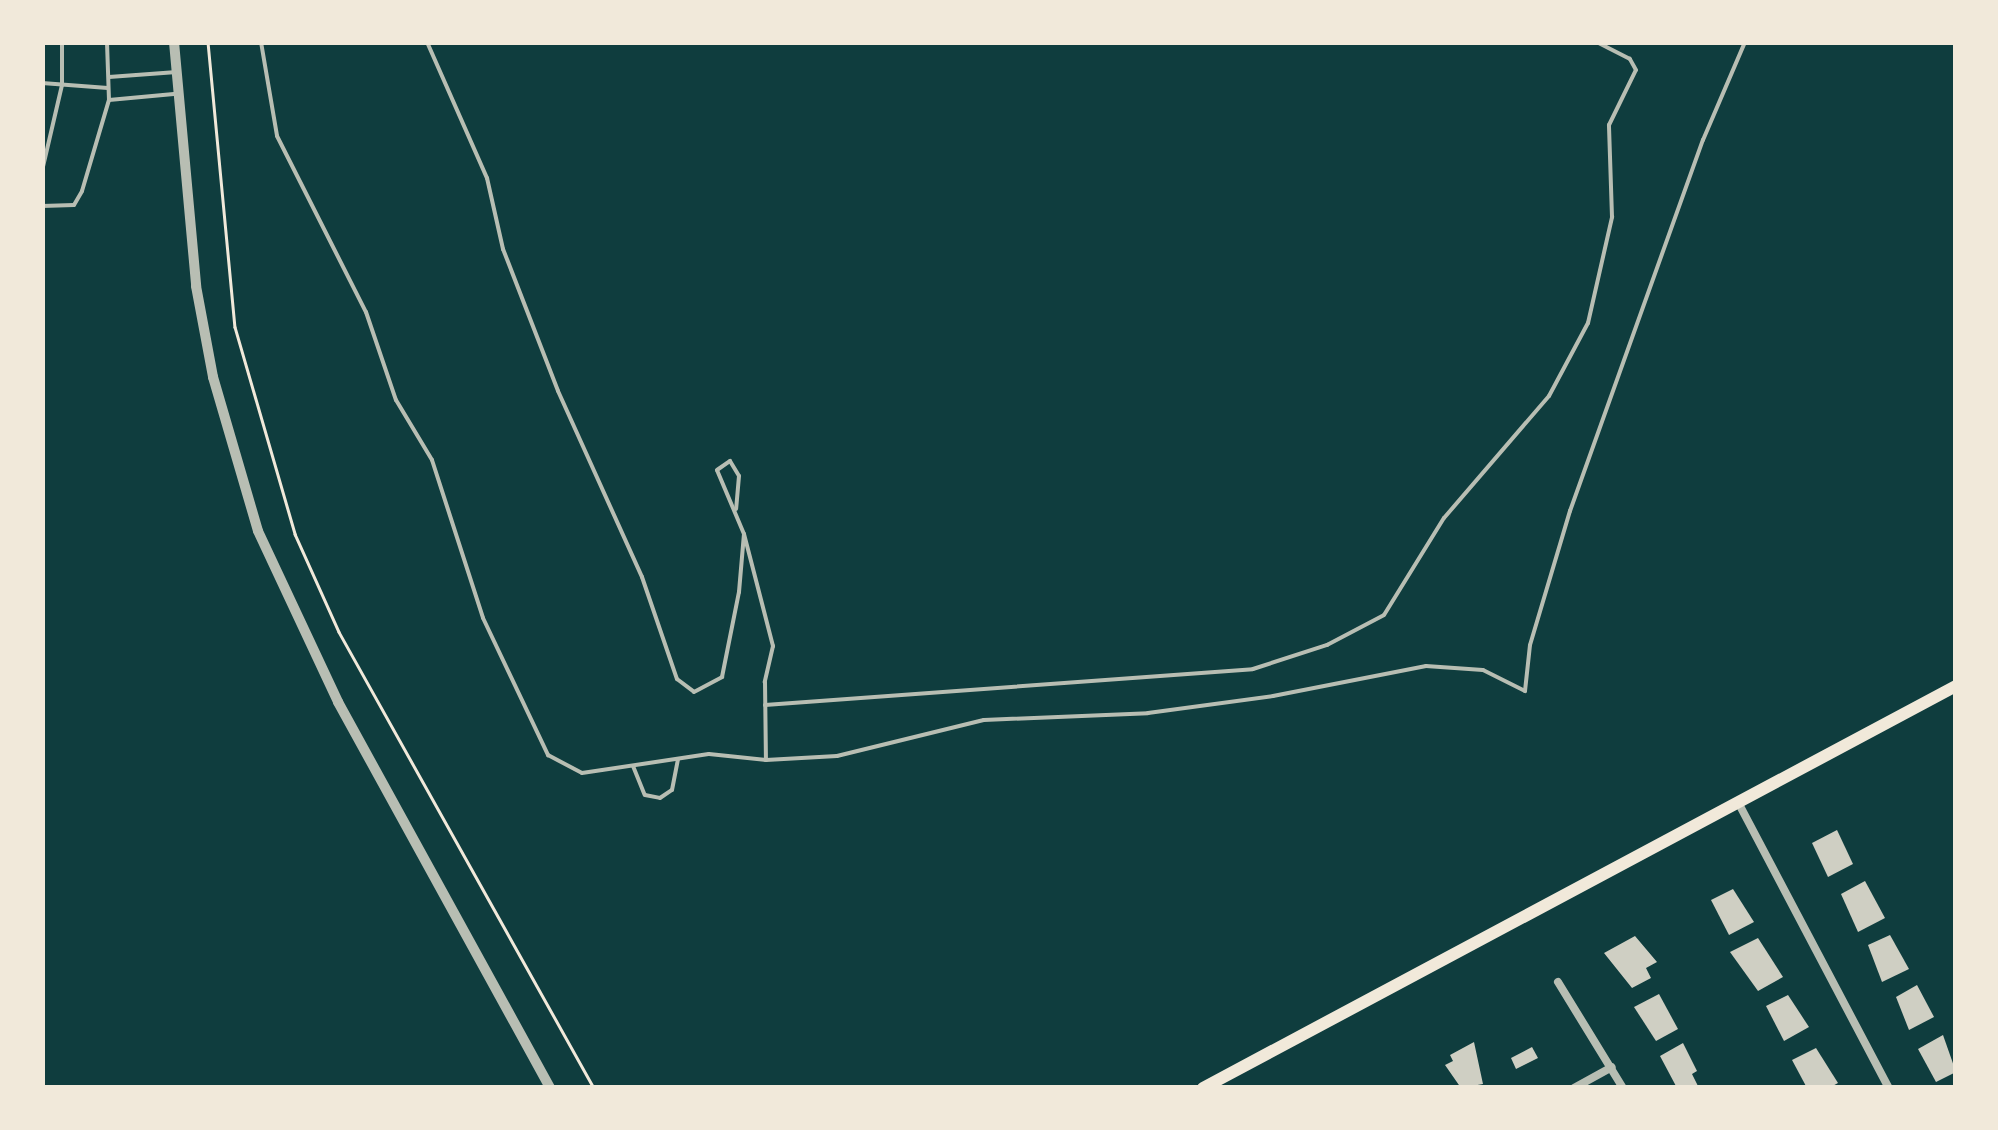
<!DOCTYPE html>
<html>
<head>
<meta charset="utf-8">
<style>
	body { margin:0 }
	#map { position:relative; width:1998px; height:1130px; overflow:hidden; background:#0f3d3e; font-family:"Fira Sans Condensed",sans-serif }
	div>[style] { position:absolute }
	.building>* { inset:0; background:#cfcfc3 }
	.path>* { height:2.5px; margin:-1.25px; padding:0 1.25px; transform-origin:1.25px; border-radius:1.25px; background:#f1e9da }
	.service>* { height:4px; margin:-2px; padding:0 2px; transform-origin:2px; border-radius:2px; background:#b8beb3 }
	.minor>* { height:8px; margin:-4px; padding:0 4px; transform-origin:4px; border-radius:4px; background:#b8beb3 }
	.tertiary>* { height:10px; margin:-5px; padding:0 5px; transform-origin:5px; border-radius:5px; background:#b8beb3 }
	.primary>* { height:12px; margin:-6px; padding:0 6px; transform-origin:6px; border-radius:6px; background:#f1e9da }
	span { translate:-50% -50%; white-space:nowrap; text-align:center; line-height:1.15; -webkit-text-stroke:8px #f1e9da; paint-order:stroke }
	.frame { position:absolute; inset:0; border:45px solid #f1e9da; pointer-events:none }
</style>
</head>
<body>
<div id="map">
	<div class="building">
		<div style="clip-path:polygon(1837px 830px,1853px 864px,1828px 877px,1812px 843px)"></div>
		<div style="clip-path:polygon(1865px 881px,1885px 918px,1858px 932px,1841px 894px)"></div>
		<div style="clip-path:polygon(1733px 889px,1754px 922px,1729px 935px,1711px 900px)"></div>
		<div style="clip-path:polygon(1890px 935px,1909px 969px,1882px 982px,1868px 945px)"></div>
		<div style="clip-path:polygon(1635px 936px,1657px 962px,1646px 968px,1651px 978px,1632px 988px,1604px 953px)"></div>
		<div style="clip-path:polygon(1758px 938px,1783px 977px,1758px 991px,1730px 952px)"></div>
		<div style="clip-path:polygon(1917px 985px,1934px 1017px,1909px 1030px,1896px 997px)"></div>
		<div style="clip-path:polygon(1659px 994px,1678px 1029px,1656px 1041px,1634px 1007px)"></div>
		<div style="clip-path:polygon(1788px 995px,1809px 1027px,1784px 1041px,1766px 1006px)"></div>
		<div style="clip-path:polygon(1943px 1035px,1956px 1072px,1936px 1082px,1918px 1049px)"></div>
		<div style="clip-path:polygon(1474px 1042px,1483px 1084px,1461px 1088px,1445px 1065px,1453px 1061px,1450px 1055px)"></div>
		<div style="clip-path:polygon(1683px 1043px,1697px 1071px,1692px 1074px,1699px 1088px,1677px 1088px,1660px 1056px)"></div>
		<div style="clip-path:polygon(1532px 1047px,1538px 1058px,1516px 1069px,1511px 1058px)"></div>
		<div style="clip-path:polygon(1816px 1048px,1838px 1083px,1829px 1088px,1807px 1088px,1792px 1060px)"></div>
	</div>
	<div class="path">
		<div style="left:208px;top:42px;width:286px;rotate:84.6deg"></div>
		<div style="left:235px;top:327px;width:216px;rotate:73.8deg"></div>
		<div style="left:295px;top:534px;width:107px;rotate:65.8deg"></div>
		<div style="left:339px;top:632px;width:522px;rotate:60.79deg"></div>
	</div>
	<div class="service">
		<div style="left:261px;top:42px;width:95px;rotate:80.3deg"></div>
		<div style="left:277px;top:136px;width:197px;rotate:63.2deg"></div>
		<div style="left:366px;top:312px;width:93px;rotate:71.2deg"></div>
		<div style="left:396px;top:400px;width:70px;rotate:59deg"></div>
		<div style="left:432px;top:460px;width:166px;rotate:72.1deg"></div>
		<div style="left:483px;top:618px;width:152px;rotate:64.6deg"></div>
		<div style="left:548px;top:755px;width:38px;rotate:28deg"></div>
		<div style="left:582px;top:773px;width:128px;rotate:-8.5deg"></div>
		<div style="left:709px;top:754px;width:57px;rotate:6deg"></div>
		<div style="left:427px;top:42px;width:149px;rotate:66.2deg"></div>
		<div style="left:487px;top:178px;width:73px;rotate:77.3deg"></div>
		<div style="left:503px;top:249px;width:152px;rotate:68.8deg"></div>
		<div style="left:558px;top:391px;width:204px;rotate:65.7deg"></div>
		<div style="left:642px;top:577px;width:108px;rotate:71.1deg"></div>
		<div style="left:677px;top:679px;width:21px;rotate:37deg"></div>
		<div style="left:694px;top:692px;width:32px;rotate:-28deg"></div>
		<div style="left:722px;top:677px;width:87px;rotate:-78.7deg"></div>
		<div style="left:739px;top:592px;width:58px;rotate:-85.1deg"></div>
		<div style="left:744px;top:534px;width:69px;rotate:-112.9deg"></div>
		<div style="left:717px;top:470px;width:16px;rotate:-35deg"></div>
		<div style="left:730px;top:461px;width:17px;rotate:59deg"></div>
		<div style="left:739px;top:476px;width:33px;rotate:95deg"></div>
		<div style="left:109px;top:77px;width:68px;rotate:-4.2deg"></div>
		<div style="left:42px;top:83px;width:66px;rotate:4.3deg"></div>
		<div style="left:109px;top:100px;width:65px;rotate:-5.3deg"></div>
		<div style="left:42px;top:171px;width:88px;rotate:-76.9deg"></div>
		<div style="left:62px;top:85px;width:43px;rotate:-90deg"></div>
		<div style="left:42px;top:206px;width:32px;rotate:-2deg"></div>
		<div style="left:74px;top:205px;width:16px;rotate:-60deg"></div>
		<div style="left:82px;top:191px;width:95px;rotate:-73.5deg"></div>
		<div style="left:109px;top:100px;width:58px;rotate:-92deg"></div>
		<div style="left:744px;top:534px;width:116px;rotate:75.5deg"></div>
		<div style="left:773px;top:646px;width:37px;rotate:103deg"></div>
		<div style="left:765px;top:682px;width:78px;rotate:89.3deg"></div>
		<div style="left:766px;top:760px;width:71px;rotate:-3.2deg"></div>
		<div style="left:837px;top:756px;width:151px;rotate:-13.8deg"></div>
		<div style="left:984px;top:720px;width:164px;rotate:-2.4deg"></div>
		<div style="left:1148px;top:713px;width:126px;rotate:-7.7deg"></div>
		<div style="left:1273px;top:696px;width:156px;rotate:-11.1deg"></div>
		<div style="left:1426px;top:666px;width:57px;rotate:4deg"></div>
		<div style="left:1483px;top:670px;width:47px;rotate:26.6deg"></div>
		<div style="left:1525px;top:691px;width:46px;rotate:-83.8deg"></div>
		<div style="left:1530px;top:645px;width:140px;rotate:-73.4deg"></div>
		<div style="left:1570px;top:511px;width:394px;rotate:-70.3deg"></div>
		<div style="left:1703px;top:140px;width:107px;rotate:-66.8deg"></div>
		<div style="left:765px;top:705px;width:489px;rotate:-4.2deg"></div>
		<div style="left:1253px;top:669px;width:78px;rotate:-18deg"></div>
		<div style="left:1327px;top:645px;width:64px;rotate:-27.8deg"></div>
		<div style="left:1384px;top:615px;width:114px;rotate:-58.3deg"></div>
		<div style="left:1444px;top:518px;width:161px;rotate:-49.3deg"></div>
		<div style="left:1549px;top:396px;width:83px;rotate:-61.9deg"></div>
		<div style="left:1588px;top:323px;width:109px;rotate:-77.2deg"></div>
		<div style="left:1612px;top:217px;width:92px;rotate:-91.9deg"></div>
		<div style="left:1609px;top:125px;width:61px;rotate:-63.9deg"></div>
		<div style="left:1636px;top:70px;width:13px;rotate:-119deg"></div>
		<div style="left:1630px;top:59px;width:38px;rotate:-153deg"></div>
		<div style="left:633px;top:766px;width:31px;rotate:68deg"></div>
		<div style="left:645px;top:795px;width:15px;rotate:11deg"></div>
		<div style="left:660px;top:798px;width:14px;rotate:-34deg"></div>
		<div style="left:672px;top:790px;width:31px;rotate:-79deg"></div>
	</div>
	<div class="minor">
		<div style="left:1739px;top:804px;width:321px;rotate:62.2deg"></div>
		<div style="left:1558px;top:982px;width:124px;rotate:58.5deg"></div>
		<div style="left:1574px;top:1088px;width:43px;rotate:-28.9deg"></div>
	</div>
	<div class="tertiary">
		<div style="left:174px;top:42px;width:245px;rotate:84.8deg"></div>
		<div style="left:196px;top:286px;width:93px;rotate:79.4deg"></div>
		<div style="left:213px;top:377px;width:160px;rotate:73.7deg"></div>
		<div style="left:258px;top:531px;width:189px;rotate:64.9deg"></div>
		<div style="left:338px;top:702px;width:440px;rotate:61.2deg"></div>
	</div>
	<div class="primary">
		<div style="left:1203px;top:1088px;width:854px;rotate:-28.1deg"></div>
	</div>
	<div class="frame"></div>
</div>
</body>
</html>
